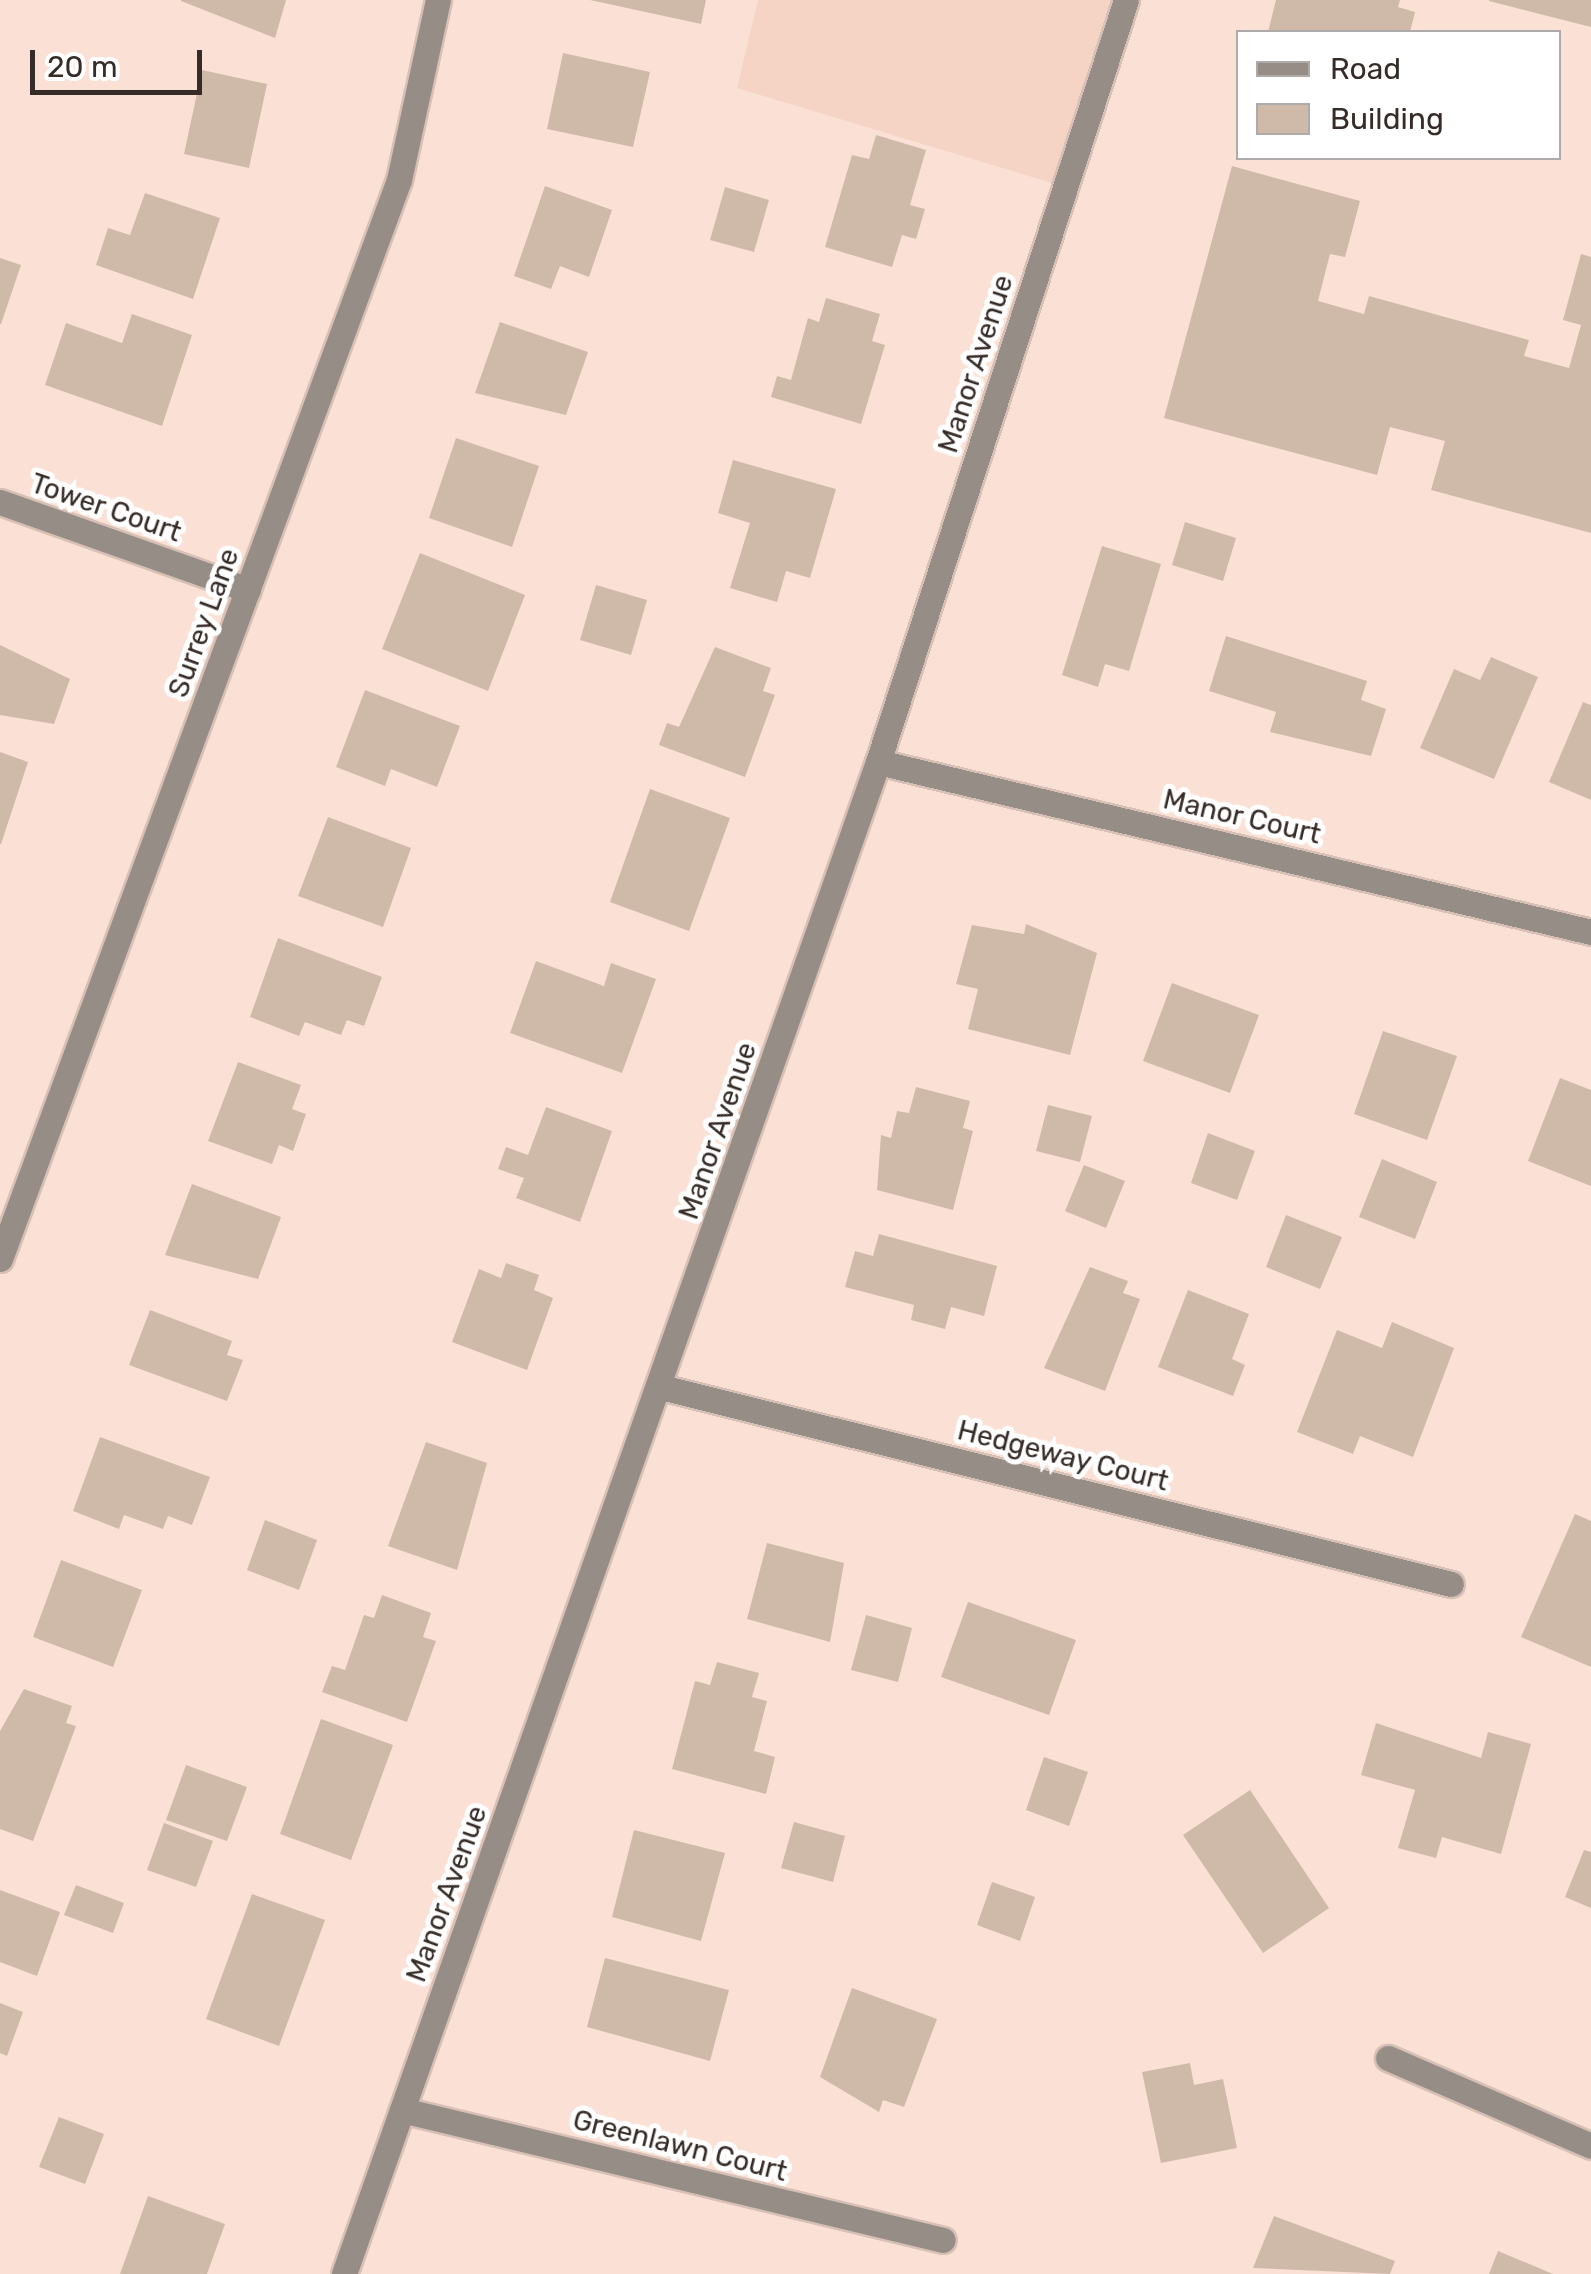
<!DOCTYPE html>
<html>
<head>
<meta charset="utf-8">
<style>
	body { margin:0 }
	#map { position:relative; width:1591px; height:2274px; overflow:hidden; background:#fbe1d5; font-family:Rubik,sans-serif }
	div>[style] { position:absolute }
	.built>* { inset:0; background:#f5d4c5 }
	.building>* { inset:0; background:#cfbaaa }
	.roads { filter:drop-shadow(2px 0 #d7c0b6) drop-shadow(-2px 0 #d7c0b6) drop-shadow(0 2px #d7c0b6) drop-shadow(0 -2px #d7c0b6) }
	.minor>* { height:25px; margin:-12.5px; padding:0 12.5px; transform-origin:12.5px; border-radius:12.5px; background:#968d86 }
	span { translate:-50% -50%; white-space:nowrap; text-align:center; line-height:1.15; -webkit-text-stroke:10px #fff; paint-order:stroke }
	.street-label { font-size:28px; color:#352b27 }
	.legend { position:absolute; left:1236px; top:30px; width:325px; height:130px; box-sizing:border-box; background:#fff; border:2px solid #aeaaa9; margin:0; padding:12px 18px; list-style:none; font-size:30px; color:#352b27 }
	.legend li { display:flex; align-items:center; gap:20px; height:50px }
	.legend b { width:50px; border:2px solid #aeaaa9 }
	.scale { position:absolute; left:30px; top:50px; width:172px; height:45px; box-sizing:border-box; border:5px solid #352b27; border-top:0; padding-left:12px; font-size:30px; line-height:35px; white-space:nowrap; color:#352b27; -webkit-text-stroke:8px #fff; paint-order:stroke }
</style>
</head>
<body>
<div id="map">
	<div class="built">
		<div style="clip-path:polygon(758px 0,1126px 0,1065px 187px,737px 88px)"></div>
	</div>
	<div class="building">
		<div style="clip-path:polygon(286px 0,275px 38px,181px 1px,181px 0)"></div>
		<div style="clip-path:polygon(590px 0,706px 0,701px 24px)"></div>
		<div style="clip-path:polygon(1276px 0,1400px 0,1398px 7px,1415px 12px,1410px 32px,1268px 32px)"></div>
		<div style="clip-path:polygon(1489px 0,1591px 0,1591px 27px,1489px 1px)"></div>
		<div style="clip-path:polygon(563px 53px,650px 72px,633px 147px,547px 129px)"></div>
		<div style="clip-path:polygon(202px 70px,267px 84px,249px 168px,184px 154px)"></div>
		<div style="clip-path:polygon(876px 135px,926px 150px,910px 205px,925px 209px,916px 239px,902px 235px,892px 267px,825px 247px,852px 155px,869px 159px)"></div>
		<div style="clip-path:polygon(1232px 166px,1360px 201px,1345px 257px,1330px 254px,1318px 301px,1364px 314px,1369px 296px,1529px 340px,1524px 356px,1569px 368px,1581px 325px,1563px 320px,1581px 254px,1591px 257px,1591px 533px,1431px 490px,1445px 441px,1390px 427px,1377px 475px,1164px 418px)"></div>
		<div style="clip-path:polygon(545px 186px,612px 210px,589px 277px,560px 266px,551px 289px,514px 276px)"></div>
		<div style="clip-path:polygon(725px 187px,769px 200px,754px 252px,710px 240px)"></div>
		<div style="clip-path:polygon(145px 193px,220px 218px,193px 299px,96px 265px,108px 228px,130px 235px)"></div>
		<div style="clip-path:polygon(0 258px,21px 265px,1px 324px,0 324px)"></div>
		<div style="clip-path:polygon(826px 298px,880px 314px,872px 341px,885px 345px,861px 424px,771px 397px,777px 376px,791px 380px,808px 318px,819px 322px)"></div>
		<div style="clip-path:polygon(132px 314px,192px 335px,162px 426px,45px 385px,66px 323px,122px 343px)"></div>
		<div style="clip-path:polygon(500px 322px,588px 352px,566px 415px,475px 393px)"></div>
		<div style="clip-path:polygon(456px 438px,539px 466px,512px 547px,429px 518px)"></div>
		<div style="clip-path:polygon(733px 460px,836px 489px,810px 578px,786px 571px,777px 602px,730px 588px,750px 523px,718px 513px)"></div>
		<div style="clip-path:polygon(1185px 522px,1236px 538px,1223px 581px,1172px 565px)"></div>
		<div style="clip-path:polygon(1102px 546px,1161px 564px,1129px 671px,1105px 664px,1098px 687px,1062px 675px)"></div>
		<div style="clip-path:polygon(420px 553px,525px 595px,488px 691px,382px 649px)"></div>
		<div style="clip-path:polygon(596px 585px,647px 600px,631px 655px,580px 640px)"></div>
		<div style="clip-path:polygon(1226px 636px,1367px 681px,1361px 700px,1386px 709px,1371px 756px,1270px 732px,1276px 712px,1209px 691px)"></div>
		<div style="clip-path:polygon(0 645px,70px 679px,54px 724px,0 715px)"></div>
		<div style="clip-path:polygon(715px 647px,771px 668px,763px 691px,775px 695px,745px 777px,659px 745px,667px 723px,679px 727px)"></div>
		<div style="clip-path:polygon(1491px 657px,1538px 677px,1494px 779px,1420px 748px,1454px 669px,1480px 680px)"></div>
		<div style="clip-path:polygon(365px 690px,460px 726px,437px 787px,391px 769px,385px 786px,336px 767px)"></div>
		<div style="clip-path:polygon(1583px 702px,1591px 705px,1591px 800px,1549px 782px)"></div>
		<div style="clip-path:polygon(0 752px,28px 762px,1px 844px,0 844px)"></div>
		<div style="clip-path:polygon(650px 789px,730px 818px,689px 931px,610px 902px)"></div>
		<div style="clip-path:polygon(328px 817px,411px 848px,383px 927px,298px 896px)"></div>
		<div style="clip-path:polygon(1026px 924px,1097px 953px,1070px 1055px,968px 1029px,978px 989px,956px 984px,972px 925px,1024px 934px)"></div>
		<div style="clip-path:polygon(278px 938px,382px 977px,364px 1026px,347px 1020px,341px 1035px,305px 1022px,299px 1036px,250px 1017px)"></div>
		<div style="clip-path:polygon(536px 961px,604px 986px,611px 963px,656px 979px,622px 1073px,510px 1033px)"></div>
		<div style="clip-path:polygon(1172px 983px,1259px 1015px,1230px 1093px,1143px 1061px)"></div>
		<div style="clip-path:polygon(1383px 1031px,1457px 1056px,1427px 1140px,1354px 1114px)"></div>
		<div style="clip-path:polygon(238px 1062px,301px 1085px,292px 1109px,306px 1114px,293px 1151px,279px 1145px,272px 1164px,208px 1141px)"></div>
		<div style="clip-path:polygon(1560px 1078px,1591px 1090px,1591px 1186px,1528px 1161px)"></div>
		<div style="clip-path:polygon(916px 1087px,970px 1101px,963px 1128px,973px 1131px,953px 1210px,877px 1190px,881px 1135px,891px 1138px,897px 1111px,909px 1113px)"></div>
		<div style="clip-path:polygon(1048px 1105px,1092px 1116px,1080px 1162px,1036px 1151px)"></div>
		<div style="clip-path:polygon(546px 1107px,612px 1131px,580px 1222px,516px 1198px,524px 1178px,498px 1169px,506px 1147px,528px 1155px)"></div>
		<div style="clip-path:polygon(1208px 1133px,1255px 1151px,1237px 1200px,1191px 1183px)"></div>
		<div style="clip-path:polygon(1382px 1159px,1437px 1182px,1415px 1239px,1359px 1217px)"></div>
		<div style="clip-path:polygon(1084px 1165px,1125px 1181px,1106px 1228px,1065px 1211px)"></div>
		<div style="clip-path:polygon(192px 1184px,281px 1217px,258px 1279px,165px 1255px)"></div>
		<div style="clip-path:polygon(1286px 1215px,1342px 1237px,1320px 1289px,1266px 1267px)"></div>
		<div style="clip-path:polygon(879px 1234px,997px 1266px,984px 1316px,951px 1307px,945px 1329px,911px 1320px,914px 1305px,845px 1287px,855px 1251px,873px 1256px)"></div>
		<div style="clip-path:polygon(506px 1263px,539px 1275px,534px 1290px,553px 1298px,527px 1370px,452px 1342px,479px 1269px,501px 1278px)"></div>
		<div style="clip-path:polygon(1090px 1267px,1128px 1281px,1123px 1293px,1140px 1299px,1105px 1391px,1044px 1368px)"></div>
		<div style="clip-path:polygon(1188px 1290px,1249px 1314px,1232px 1359px,1245px 1365px,1233px 1396px,1158px 1367px)"></div>
		<div style="clip-path:polygon(150px 1310px,232px 1341px,227px 1355px,243px 1360px,227px 1401px,129px 1365px)"></div>
		<div style="clip-path:polygon(1392px 1322px,1454px 1348px,1413px 1457px,1360px 1436px,1353px 1454px,1297px 1432px,1337px 1330px,1382px 1348px)"></div>
		<div style="clip-path:polygon(100px 1437px,210px 1477px,192px 1525px,168px 1516px,163px 1529px,124px 1515px,119px 1529px,73px 1511px)"></div>
		<div style="clip-path:polygon(426px 1442px,487px 1463px,457px 1570px,388px 1546px)"></div>
		<div style="clip-path:polygon(1575px 1514px,1591px 1521px,1591px 1667px,1521px 1637px)"></div>
		<div style="clip-path:polygon(265px 1520px,317px 1540px,299px 1590px,247px 1570px)"></div>
		<div style="clip-path:polygon(767px 1543px,844px 1563px,830px 1642px,747px 1619px)"></div>
		<div style="clip-path:polygon(61px 1560px,142px 1590px,113px 1667px,33px 1637px)"></div>
		<div style="clip-path:polygon(382px 1595px,431px 1613px,423px 1637px,436px 1641px,407px 1722px,322px 1692px,332px 1666px,345px 1670px,364px 1615px,374px 1618px)"></div>
		<div style="clip-path:polygon(968px 1602px,1076px 1640px,1049px 1715px,941px 1677px)"></div>
		<div style="clip-path:polygon(866px 1615px,912px 1628px,898px 1682px,851px 1670px)"></div>
		<div style="clip-path:polygon(717px 1662px,759px 1673px,752px 1697px,767px 1701px,754px 1751px,775px 1757px,766px 1794px,672px 1769px,695px 1681px,710px 1685px)"></div>
		<div style="clip-path:polygon(24px 1689px,72px 1706px,66px 1723px,76px 1726px,33px 1841px,0 1829px,0 1731px)"></div>
		<div style="clip-path:polygon(321px 1719px,393px 1745px,351px 1860px,280px 1834px)"></div>
		<div style="clip-path:polygon(1376px 1723px,1481px 1758px,1488px 1732px,1531px 1744px,1501px 1854px,1442px 1837px,1436px 1858px,1398px 1848px,1415px 1790px,1361px 1775px)"></div>
		<div style="clip-path:polygon(1044px 1757px,1088px 1772px,1069px 1826px,1026px 1810px)"></div>
		<div style="clip-path:polygon(186px 1765px,247px 1787px,227px 1841px,166px 1820px)"></div>
		<div style="clip-path:polygon(1250px 1790px,1329px 1908px,1263px 1953px,1183px 1835px)"></div>
		<div style="clip-path:polygon(794px 1822px,845px 1836px,833px 1882px,781px 1868px)"></div>
		<div style="clip-path:polygon(164px 1823px,213px 1841px,196px 1887px,147px 1870px)"></div>
		<div style="clip-path:polygon(634px 1830px,725px 1853px,701px 1941px,612px 1917px)"></div>
		<div style="clip-path:polygon(1584px 1850px,1591px 1852px,1591px 1908px,1565px 1897px)"></div>
		<div style="clip-path:polygon(992px 1882px,1035px 1897px,1020px 1941px,977px 1925px)"></div>
		<div style="clip-path:polygon(76px 1885px,124px 1903px,113px 1933px,64px 1915px)"></div>
		<div style="clip-path:polygon(0 1890px,60px 1912px,37px 1976px,0 1962px)"></div>
		<div style="clip-path:polygon(252px 1894px,325px 1920px,279px 2046px,206px 2019px)"></div>
		<div style="clip-path:polygon(605px 1958px,729px 1990px,710px 2061px,587px 2027px)"></div>
		<div style="clip-path:polygon(852px 1988px,937px 2019px,904px 2107px,883px 2100px,879px 2112px,820px 2077px)"></div>
		<div style="clip-path:polygon(0 2003px,23px 2012px,7px 2056px,0 2053px)"></div>
		<div style="clip-path:polygon(1190px 2063px,1194px 2085px,1223px 2079px,1237px 2148px,1161px 2163px,1142px 2072px)"></div>
		<div style="clip-path:polygon(59px 2117px,104px 2134px,85px 2184px,39px 2167px)"></div>
		<div style="clip-path:polygon(148px 2196px,225px 2224px,207px 2274px,120px 2274px)"></div>
		<div style="clip-path:polygon(1274px 2216px,1395px 2261px,1390px 2274px,1253px 2268px)"></div>
		<div style="clip-path:polygon(1498px 2251px,1553px 2274px,1489px 2274px)"></div>
	</div>
	<div class="roads">
		<div class="minor">
			<div style="left:0;top:502px;width:263px;rotate:19.5deg"></div>
			<div style="left:878px;top:762px;width:733px;rotate:13.41deg"></div>
			<div style="left:0;top:1259px;width:1150px;rotate:-69.71deg"></div>
			<div style="left:399px;top:180px;width:184px;rotate:-77.8deg"></div>
			<div style="left:661px;top:1387px;width:814px;rotate:14deg"></div>
			<div style="left:1388px;top:2058px;width:221px;rotate:23.4deg"></div>
			<div style="left:402px;top:2110px;width:556px;rotate:13.51deg"></div>
			<div style="left:344px;top:2274px;width:1604px;rotate:-70.55deg"></div>
			<div style="left:878px;top:762px;width:801px;rotate:-71.97deg"></div>
		</div>
	</div>
	<div class="street-label">
		<span style="left:976px;top:364px;rotate:-72deg">Manor Avenue</span>
		<span style="left:106px;top:508px;rotate:19deg">Tower Court</span>
		<span style="left:204px;top:623px;rotate:-70deg">Surrey Lane</span>
		<span style="left:1242px;top:817px;rotate:13deg">Manor Court</span>
		<span style="left:718px;top:1131px;rotate:-71deg">Manor Avenue</span>
		<span style="left:1063px;top:1456px;rotate:14deg">Hedgeway Court</span>
		<span style="left:447px;top:1894px;rotate:-70deg">Manor Avenue</span>
		<span style="left:680px;top:2146px;rotate:14deg">Greenlawn Court</span>
	</div>
	<ul class="legend">
	<li><b style="height:12px;background:#968d86"></b>Road</li>
	<li><b style="height:28px;background:#cfbaaa"></b>Building</li>
	</ul>
	<div class="scale">20 m</div>
</div>
</body>
</html>
